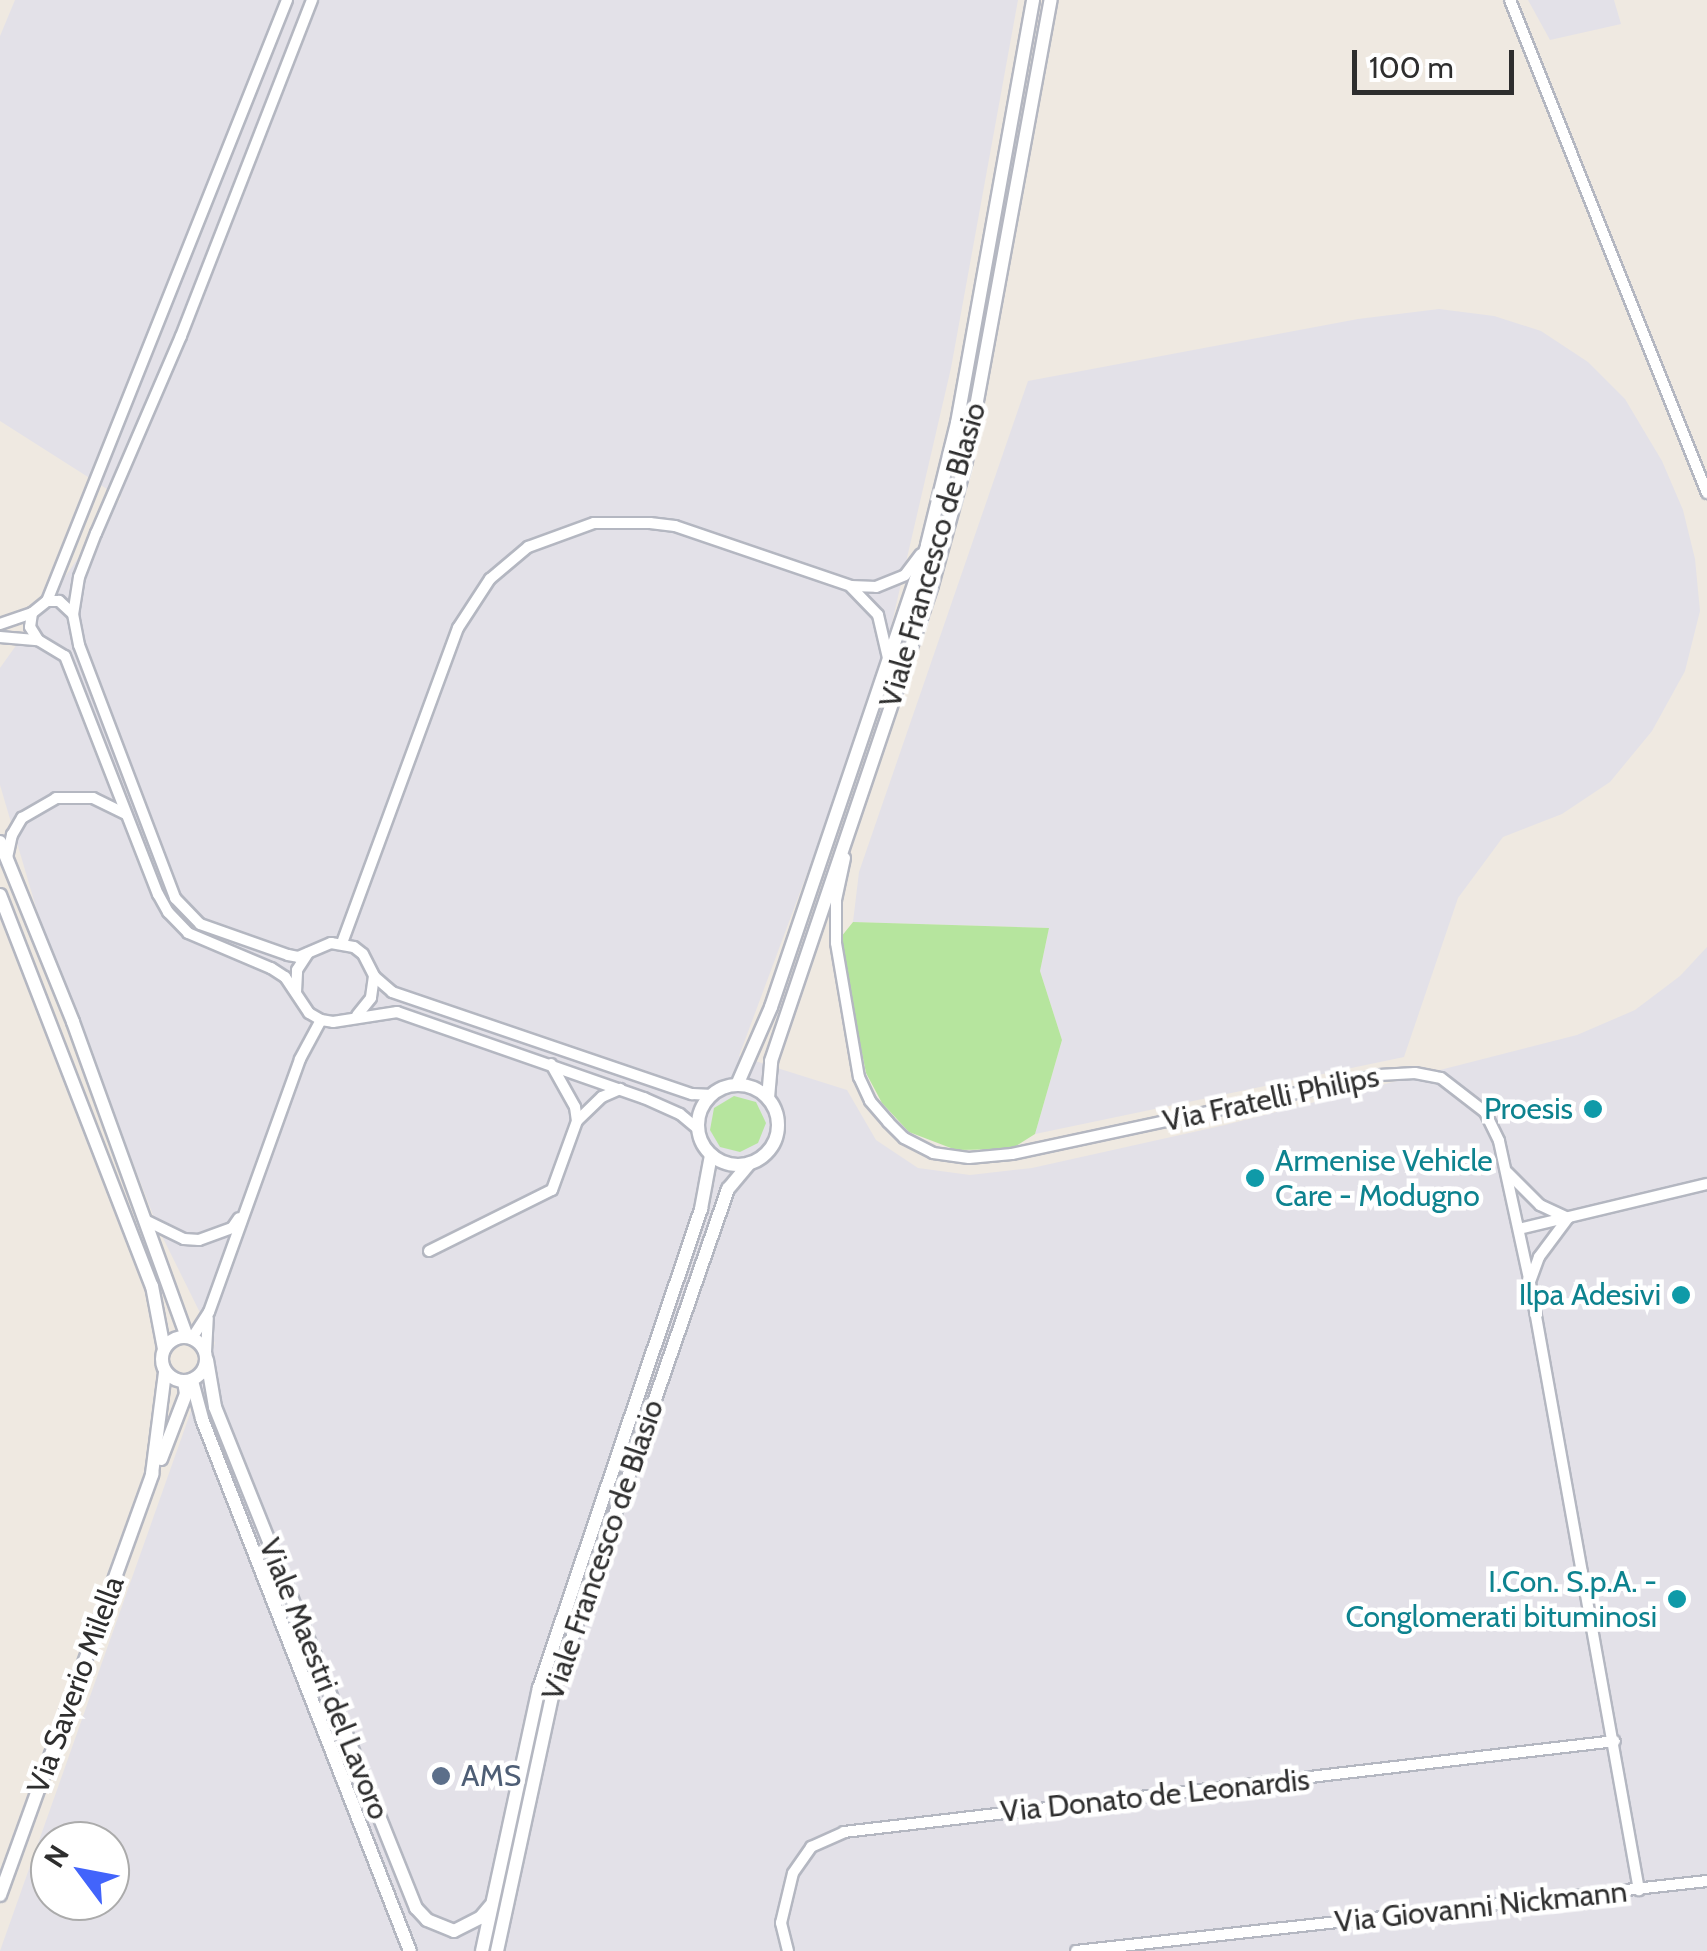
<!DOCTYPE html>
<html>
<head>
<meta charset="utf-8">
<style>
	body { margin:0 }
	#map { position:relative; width:1707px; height:1951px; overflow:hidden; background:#efe9e1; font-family:Cabin,sans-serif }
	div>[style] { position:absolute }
	.industrial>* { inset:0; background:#e3e1e8 }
	.green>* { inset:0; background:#b6e59e }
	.roads { filter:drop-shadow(2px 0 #b4b7c1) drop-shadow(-2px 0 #b4b7c1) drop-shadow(0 2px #b4b7c1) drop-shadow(0 -2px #b4b7c1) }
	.minor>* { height:10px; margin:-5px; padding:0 5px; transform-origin:5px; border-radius:5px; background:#fff }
	.tertiary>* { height:12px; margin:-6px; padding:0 6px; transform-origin:6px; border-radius:6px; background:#fff }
	.tertiary>.ring { margin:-6px; padding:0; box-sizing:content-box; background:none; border:12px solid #fff; border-radius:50% }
	.dots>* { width:28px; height:28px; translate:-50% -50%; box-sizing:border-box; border:5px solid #fff; border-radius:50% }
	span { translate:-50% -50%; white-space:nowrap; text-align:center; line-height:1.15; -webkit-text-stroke:9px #fff; paint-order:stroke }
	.street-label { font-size:30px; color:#2e2e2e }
	.culture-label { font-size:30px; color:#0d838f }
	.right { translate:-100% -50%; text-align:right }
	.left { translate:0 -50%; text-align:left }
	.service-label { font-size:30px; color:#4e5e75 }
	.north { position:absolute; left:30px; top:1821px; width:100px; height:100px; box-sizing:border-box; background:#fff; border:2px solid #ababab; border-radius:50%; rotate:302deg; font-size:28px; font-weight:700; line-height:40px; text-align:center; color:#2e2e2e }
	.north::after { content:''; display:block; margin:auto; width:35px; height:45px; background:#4264fb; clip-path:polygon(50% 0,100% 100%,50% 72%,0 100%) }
	.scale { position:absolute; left:1352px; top:50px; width:162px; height:45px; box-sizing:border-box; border:5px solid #2e2e2e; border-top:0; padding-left:12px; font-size:30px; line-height:35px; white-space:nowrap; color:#2e2e2e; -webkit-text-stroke:8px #fff; paint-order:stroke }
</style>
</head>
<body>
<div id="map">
	<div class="industrial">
		<div style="clip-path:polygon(evenodd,15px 0,1018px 0,951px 368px,878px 683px,739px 1056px,847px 1090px,876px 1140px,918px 1168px,970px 1175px,1032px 1168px,1225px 1125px,1577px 1035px,1635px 1010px,1680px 976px,1707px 947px,1707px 1951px,0 1951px,215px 1343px,158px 1228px,40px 921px,0 785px,0 668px,121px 498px,0 421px,0 36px,15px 0,50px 1841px,110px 1841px,110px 1901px,50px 1901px,50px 1841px)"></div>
		<div style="clip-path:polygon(1528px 0,1614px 0,1621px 24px,1550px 40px)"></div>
		<div style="clip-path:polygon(1439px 309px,1494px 316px,1541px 331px,1588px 362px,1625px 399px,1662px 461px,1683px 510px,1695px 559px,1700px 611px,1685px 671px,1652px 731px,1610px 782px,1562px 814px,1503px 837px,1458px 898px,1404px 1057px,1035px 1134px,1062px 1040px,1040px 971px,1049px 928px,853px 922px,859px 872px,1028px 381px,1358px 319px)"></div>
	</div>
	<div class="green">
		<div style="clip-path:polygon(853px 922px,1049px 928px,1040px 971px,1062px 1040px,1035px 1134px,1011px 1149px,956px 1150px,909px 1132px,882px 1103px,866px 1073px,845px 968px,841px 937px)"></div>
		<div style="clip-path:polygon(734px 1096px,756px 1102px,766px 1123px,758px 1143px,740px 1152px,720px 1147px,710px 1130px,714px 1108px)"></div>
	</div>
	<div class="roads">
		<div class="minor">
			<div style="left:312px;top:0;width:361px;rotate:111.3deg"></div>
			<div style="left:181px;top:336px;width:215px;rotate:113.3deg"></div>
			<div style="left:96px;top:533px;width:47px;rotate:111.1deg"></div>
			<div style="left:79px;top:577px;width:37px;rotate:99deg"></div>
			<div style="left:73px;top:614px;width:32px;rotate:79deg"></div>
			<div style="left:79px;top:645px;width:271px;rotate:69.2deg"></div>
			<div style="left:175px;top:898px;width:36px;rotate:46deg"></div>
			<div style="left:200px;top:924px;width:93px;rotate:19.4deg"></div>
			<div style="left:288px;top:955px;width:10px;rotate:11deg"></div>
			<div style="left:298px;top:957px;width:36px;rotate:-23deg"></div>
			<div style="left:331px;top:943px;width:23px;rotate:10deg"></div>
			<div style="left:354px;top:947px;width:11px;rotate:38deg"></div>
			<div style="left:363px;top:954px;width:25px;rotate:63deg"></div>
			<div style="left:374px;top:976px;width:22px;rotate:98deg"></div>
			<div style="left:371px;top:998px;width:22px;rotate:129deg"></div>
			<div style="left:1510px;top:0;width:531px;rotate:68.22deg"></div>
			<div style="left:851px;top:587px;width:39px;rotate:46deg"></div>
			<div style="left:878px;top:615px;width:44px;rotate:76.9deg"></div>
			<div style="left:47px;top:601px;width:647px;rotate:-68.23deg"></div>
			<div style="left:72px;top:613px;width:18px;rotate:-137deg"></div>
			<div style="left:59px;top:601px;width:12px;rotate:180deg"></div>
			<div style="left:47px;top:601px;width:19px;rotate:141deg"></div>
			<div style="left:32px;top:613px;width:14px;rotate:98deg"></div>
			<div style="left:30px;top:627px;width:15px;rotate:58deg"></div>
			<div style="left:38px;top:640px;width:31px;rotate:31deg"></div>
			<div style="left:65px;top:656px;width:256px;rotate:68.7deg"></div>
			<div style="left:158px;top:894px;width:21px;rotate:61deg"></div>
			<div style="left:168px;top:912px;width:29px;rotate:46deg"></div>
			<div style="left:188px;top:933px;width:90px;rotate:22.9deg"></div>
			<div style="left:271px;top:968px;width:17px;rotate:33deg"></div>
			<div style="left:285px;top:977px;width:43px;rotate:56.3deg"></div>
			<div style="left:309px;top:1013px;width:14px;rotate:30deg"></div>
			<div style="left:321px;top:1020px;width:12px;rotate:9deg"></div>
			<div style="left:333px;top:1022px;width:65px;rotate:-8.9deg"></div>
			<div style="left:397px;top:1012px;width:262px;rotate:19.2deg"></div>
			<div style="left:644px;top:1098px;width:39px;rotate:24deg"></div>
			<div style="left:680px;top:1114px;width:23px;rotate:40deg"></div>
			<div style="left:0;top:624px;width:34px;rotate:-19deg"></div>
			<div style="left:0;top:637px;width:38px;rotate:5deg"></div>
			<div style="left:7px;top:858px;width:24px;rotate:-78deg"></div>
			<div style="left:12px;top:835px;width:20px;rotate:-60deg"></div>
			<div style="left:22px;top:818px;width:39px;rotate:-30deg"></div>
			<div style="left:56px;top:798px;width:37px"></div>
			<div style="left:93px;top:798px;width:37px;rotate:26deg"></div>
			<div style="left:845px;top:858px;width:43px;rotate:102.1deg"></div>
			<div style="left:836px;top:900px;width:43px;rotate:90deg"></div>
			<div style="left:836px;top:943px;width:136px;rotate:80.3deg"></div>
			<div style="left:859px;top:1077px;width:26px;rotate:65deg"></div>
			<div style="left:870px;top:1101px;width:28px;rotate:49deg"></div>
			<div style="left:888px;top:1122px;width:23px;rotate:45deg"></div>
			<div style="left:904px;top:1138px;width:33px;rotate:27deg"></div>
			<div style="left:933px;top:1153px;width:36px;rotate:8deg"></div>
			<div style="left:969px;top:1158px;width:43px;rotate:-5.3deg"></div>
			<div style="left:1012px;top:1154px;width:375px;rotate:-12.1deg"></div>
			<div style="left:1379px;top:1075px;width:36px;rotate:-3deg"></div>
			<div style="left:1415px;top:1073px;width:26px;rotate:11deg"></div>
			<div style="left:1441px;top:1078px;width:56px;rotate:37.7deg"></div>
			<div style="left:1485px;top:1112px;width:32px;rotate:64deg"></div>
			<div style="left:1499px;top:1141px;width:145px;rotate:77.7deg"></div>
			<div style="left:1530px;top:1283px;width:617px;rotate:79.82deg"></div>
			<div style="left:342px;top:943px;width:336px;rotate:-69.8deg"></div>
			<div style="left:458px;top:628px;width:59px;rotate:-56.9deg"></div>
			<div style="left:490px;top:579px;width:50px;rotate:-40.1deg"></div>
			<div style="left:528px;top:547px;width:70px;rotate:-20deg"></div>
			<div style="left:594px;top:523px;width:56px"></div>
			<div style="left:650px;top:523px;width:25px;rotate:7deg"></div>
			<div style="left:675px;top:526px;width:186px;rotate:18.8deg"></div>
			<div style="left:851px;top:586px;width:25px;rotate:2deg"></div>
			<div style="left:876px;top:587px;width:31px;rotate:-22deg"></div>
			<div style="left:905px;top:575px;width:26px;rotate:-53deg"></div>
			<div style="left:375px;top:977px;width:23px;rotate:41deg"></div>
			<div style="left:392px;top:992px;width:317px;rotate:18.8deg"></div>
			<div style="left:692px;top:1094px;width:20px;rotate:3deg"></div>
			<div style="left:296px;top:992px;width:22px;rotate:-87deg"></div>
			<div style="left:297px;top:970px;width:20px;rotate:-57deg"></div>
			<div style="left:551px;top:1064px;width:49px;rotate:60.8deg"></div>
			<div style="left:575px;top:1107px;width:14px;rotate:82deg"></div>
			<div style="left:1507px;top:1172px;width:47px;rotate:45deg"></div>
			<div style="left:1540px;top:1205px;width:31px;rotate:25deg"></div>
			<div style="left:1568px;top:1218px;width:49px;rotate:126.6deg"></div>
			<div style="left:1539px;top:1257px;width:27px;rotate:110deg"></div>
			<div style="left:147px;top:1221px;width:41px;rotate:25.9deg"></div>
			<div style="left:184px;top:1239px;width:15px;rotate:4deg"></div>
			<div style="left:199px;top:1240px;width:35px;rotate:-20deg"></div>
			<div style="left:232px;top:1228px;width:12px;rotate:-55deg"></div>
			<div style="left:1519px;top:1229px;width:193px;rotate:-13.5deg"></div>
			<div style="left:429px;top:1251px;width:137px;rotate:-26.4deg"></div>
			<div style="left:552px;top:1190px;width:73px;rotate:-70.1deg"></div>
			<div style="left:577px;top:1121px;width:35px;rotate:-44deg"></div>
			<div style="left:602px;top:1097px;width:20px;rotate:-24deg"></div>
			<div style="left:192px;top:1338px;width:31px;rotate:-57deg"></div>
			<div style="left:209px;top:1312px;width:269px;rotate:-70.2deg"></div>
			<div style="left:300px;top:1059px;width:44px;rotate:-61.7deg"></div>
			<div style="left:206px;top:1352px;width:34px;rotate:-87deg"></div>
			<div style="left:788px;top:1951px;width:29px;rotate:-104deg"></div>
			<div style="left:781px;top:1923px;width:51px;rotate:-76.5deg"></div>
			<div style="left:793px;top:1873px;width:32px;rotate:-55deg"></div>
			<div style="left:811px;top:1847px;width:36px;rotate:-24deg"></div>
			<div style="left:844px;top:1832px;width:776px;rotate:-6.73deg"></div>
			<div style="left:1076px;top:1951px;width:635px;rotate:-6.33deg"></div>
		</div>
		<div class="tertiary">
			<div style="left:0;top:842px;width:194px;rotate:67.9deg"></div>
			<div style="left:73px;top:1022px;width:335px;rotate:70.1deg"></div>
			<div style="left:0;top:895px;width:420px;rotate:68.8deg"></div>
			<div style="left:152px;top:1286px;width:64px;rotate:79.2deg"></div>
			<div style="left:737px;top:1085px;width:85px;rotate:-66.4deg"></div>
			<div style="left:771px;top:1007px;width:488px;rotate:-71.3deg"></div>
			<div style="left:927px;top:545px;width:126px;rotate:-76.2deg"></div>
			<div style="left:957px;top:423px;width:430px;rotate:-79.8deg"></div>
			<div class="ring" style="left:698px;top:1085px;width:68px;height:68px"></div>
			<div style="left:768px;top:1098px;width:37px;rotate:-85deg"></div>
			<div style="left:771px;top:1061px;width:502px;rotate:-71.31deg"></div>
			<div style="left:932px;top:585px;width:129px;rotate:-74.7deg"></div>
			<div style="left:966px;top:461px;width:469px;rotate:-79.6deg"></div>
			<div class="ring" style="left:162px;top:1337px;width:32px;height:32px"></div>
			<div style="left:207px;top:1360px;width:48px;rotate:80.3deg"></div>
			<div style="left:215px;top:1407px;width:540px;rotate:68.14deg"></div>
			<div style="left:416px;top:1908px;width:16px;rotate:47deg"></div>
			<div style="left:427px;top:1920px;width:29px;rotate:22deg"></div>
			<div style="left:454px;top:1931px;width:29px;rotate:-27deg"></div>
			<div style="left:480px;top:1918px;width:16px;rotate:-50deg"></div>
			<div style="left:192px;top:1381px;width:39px;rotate:75deg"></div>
			<div style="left:202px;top:1419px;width:571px;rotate:68.65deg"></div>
			<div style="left:161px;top:1459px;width:70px;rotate:-69deg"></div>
			<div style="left:186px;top:1394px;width:12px;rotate:-99deg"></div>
			<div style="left:0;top:1895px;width:448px;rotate:-70.1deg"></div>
			<div style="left:152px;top:1474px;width:103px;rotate:-82.7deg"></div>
			<div style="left:482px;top:1951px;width:269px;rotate:-77.8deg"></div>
			<div style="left:539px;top:1688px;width:506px;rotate:-71.31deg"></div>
			<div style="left:701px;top:1209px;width:55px;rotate:-79.5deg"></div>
			<div style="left:497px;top:1951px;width:264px;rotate:-77.8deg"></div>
			<div style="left:553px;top:1693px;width:534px;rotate:-70.85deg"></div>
			<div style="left:728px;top:1189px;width:33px;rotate:-50deg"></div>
		</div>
	</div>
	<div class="dots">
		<div style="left:1593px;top:1109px;background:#0f9aa8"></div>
		<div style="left:1255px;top:1178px;background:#0f9aa8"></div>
		<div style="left:1681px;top:1295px;background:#0f9aa8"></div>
		<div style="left:1677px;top:1599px;background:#0f9aa8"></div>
		<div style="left:441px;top:1776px;background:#5c6f8a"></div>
	</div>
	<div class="street-label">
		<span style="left:933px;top:555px;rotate:-74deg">Viale Francesco de Blasio</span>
		<span style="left:1271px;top:1099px;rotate:-12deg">Via Fratelli Philips</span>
		<span style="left:603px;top:1550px;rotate:-71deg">Viale Francesco de Blasio</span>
		<span style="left:324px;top:1679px;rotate:68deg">Viale Maestri del Lavoro</span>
		<span style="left:76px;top:1685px;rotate:-70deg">Via Saverio Milella</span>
		<span style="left:1155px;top:1796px;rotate:-6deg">Via Donato de Leonardis</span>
		<span style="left:1481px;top:1907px;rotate:-6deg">Via Giovanni Nickmann</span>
	</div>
	<div class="culture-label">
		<span class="right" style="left:1573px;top:1109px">Proesis</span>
		<span class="left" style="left:1275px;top:1178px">Armenise Vehicle<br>Care - Modugno</span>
		<span class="right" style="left:1661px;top:1295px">Ilpa Adesivi</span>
		<span class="right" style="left:1657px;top:1599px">I.Con. S.p.A. -<br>Conglomerati bituminosi</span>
	</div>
	<div class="service-label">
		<span class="left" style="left:461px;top:1776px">AMS</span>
	</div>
	<div class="north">N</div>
	<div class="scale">100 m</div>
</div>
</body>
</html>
